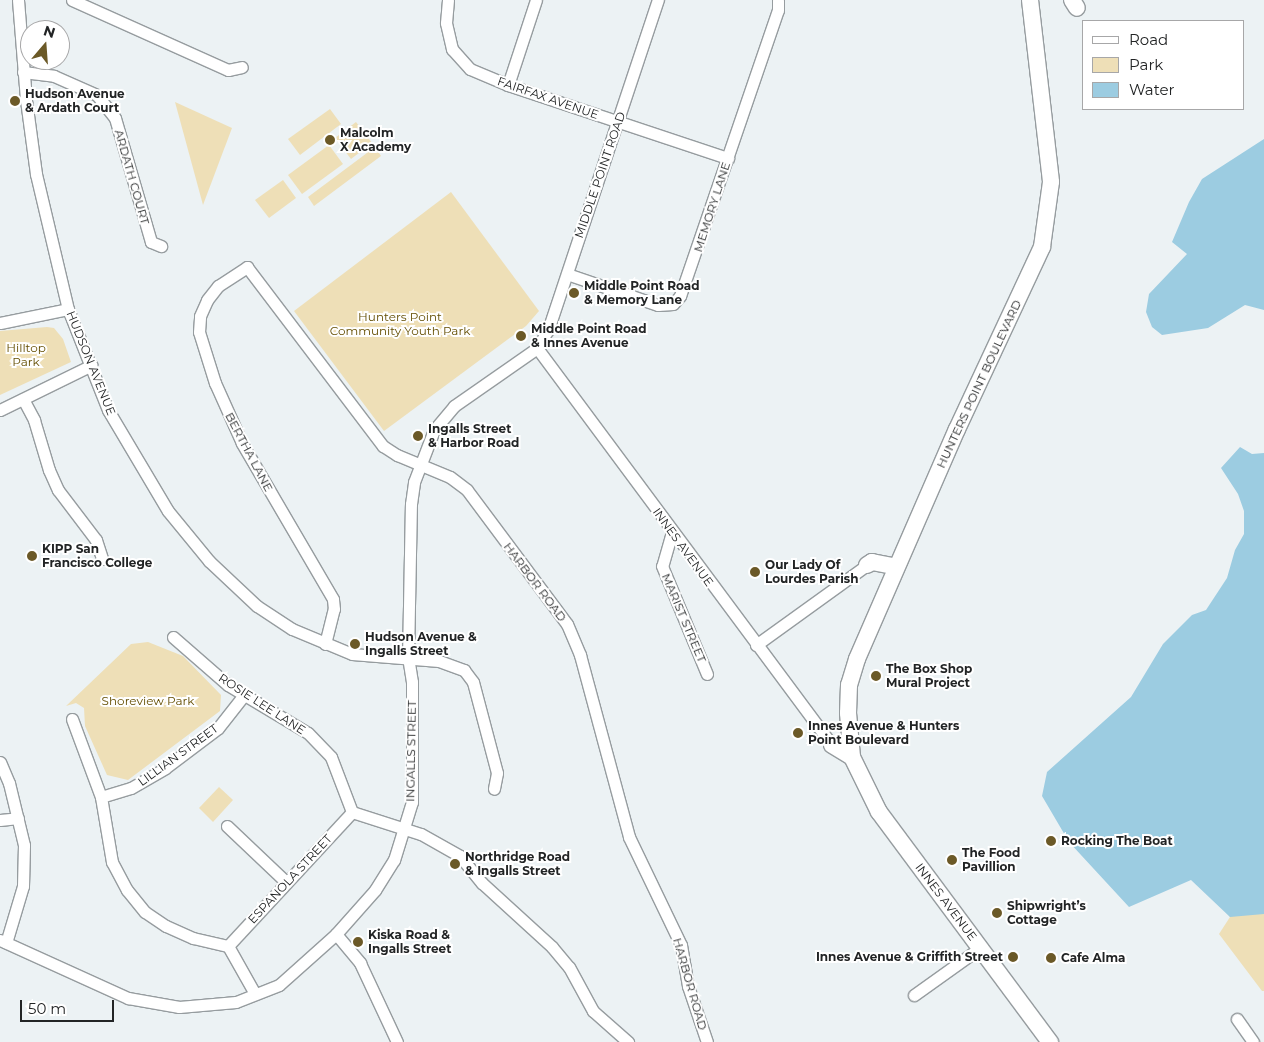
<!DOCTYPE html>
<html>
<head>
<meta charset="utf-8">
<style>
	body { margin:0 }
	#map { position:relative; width:1264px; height:1042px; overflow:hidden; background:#ecf2f4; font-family:Montserrat,sans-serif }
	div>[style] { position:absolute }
	.green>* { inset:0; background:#eedfb7 }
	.water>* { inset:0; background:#9ccce1 }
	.roads { filter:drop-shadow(1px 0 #969c9f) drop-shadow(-1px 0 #969c9f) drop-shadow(0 1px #969c9f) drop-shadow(0 -1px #969c9f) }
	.street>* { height:11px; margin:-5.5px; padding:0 5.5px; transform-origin:5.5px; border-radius:5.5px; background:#fff }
	.secondary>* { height:16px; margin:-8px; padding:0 8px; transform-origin:8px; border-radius:8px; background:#fff }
	.dots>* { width:14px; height:14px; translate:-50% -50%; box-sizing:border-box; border:2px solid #fff; border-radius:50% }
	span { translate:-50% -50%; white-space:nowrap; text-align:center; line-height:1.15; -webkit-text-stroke:4px #fff; paint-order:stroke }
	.poi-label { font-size:12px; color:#222425; font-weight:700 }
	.left { translate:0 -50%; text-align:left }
	.right { translate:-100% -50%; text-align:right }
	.street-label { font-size:12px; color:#222425 }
	.park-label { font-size:12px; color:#644e02 }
	.legend { position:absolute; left:1082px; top:20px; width:162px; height:90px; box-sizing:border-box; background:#fff; border:1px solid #a7a7a8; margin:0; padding:6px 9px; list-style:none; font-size:15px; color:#222425 }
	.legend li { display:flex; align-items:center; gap:10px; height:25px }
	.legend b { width:25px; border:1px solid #a7a7a8 }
	.north { position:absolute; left:20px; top:20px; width:50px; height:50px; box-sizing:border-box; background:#fff; border:1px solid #a7a7a8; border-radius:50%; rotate:18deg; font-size:14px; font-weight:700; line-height:20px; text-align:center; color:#222425 }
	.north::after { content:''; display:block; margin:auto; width:18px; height:22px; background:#6b5927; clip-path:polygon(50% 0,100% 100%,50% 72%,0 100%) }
	.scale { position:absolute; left:20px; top:1000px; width:94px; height:22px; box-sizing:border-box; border:2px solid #222425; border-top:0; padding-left:6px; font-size:15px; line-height:18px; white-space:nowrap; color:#222425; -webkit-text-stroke:4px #fff; paint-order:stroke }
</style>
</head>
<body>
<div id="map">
	<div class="green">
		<div style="clip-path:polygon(175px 102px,232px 128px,203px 205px)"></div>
		<div style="clip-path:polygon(330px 109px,341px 124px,300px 155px,288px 139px)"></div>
		<div style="clip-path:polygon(356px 122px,372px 143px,351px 159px,335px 138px)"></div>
		<div style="clip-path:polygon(329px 145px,343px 164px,302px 194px,288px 175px)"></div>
		<div style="clip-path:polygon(375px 147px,381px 156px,314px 206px,308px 197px)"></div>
		<div style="clip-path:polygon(283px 180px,296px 198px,269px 218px,255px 200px)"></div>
		<div style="clip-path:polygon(451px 192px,539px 311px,526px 326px,384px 431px,294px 311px)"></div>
		<div style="clip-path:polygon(47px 327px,54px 328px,63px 339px,71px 362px,0 395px,0 331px)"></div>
		<div style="clip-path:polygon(148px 642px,183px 656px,221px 695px,220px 711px,128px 780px,107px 775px,85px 726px,84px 708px,76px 703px,66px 706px,131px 644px)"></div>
		<div style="clip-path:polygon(219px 787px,233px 800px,213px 822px,199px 808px)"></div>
		<div style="clip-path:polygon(1264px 906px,1264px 991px,1262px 991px,1219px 934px,1230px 917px,1226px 912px)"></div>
	</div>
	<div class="water">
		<div style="clip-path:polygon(1264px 139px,1264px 310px,1245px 305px,1208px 328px,1162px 335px,1152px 327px,1146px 312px,1149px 294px,1187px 254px,1172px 242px,1189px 202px,1202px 179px)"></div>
		<div style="clip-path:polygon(1240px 447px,1252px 454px,1264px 453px,1264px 914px,1230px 917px,1191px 880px,1129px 907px,1069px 842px,1042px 796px,1047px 772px,1131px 697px,1163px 644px,1192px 615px,1206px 610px,1227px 578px,1235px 550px,1244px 534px,1244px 511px,1238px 494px,1221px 468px)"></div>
	</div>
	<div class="roads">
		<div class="street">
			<div style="left:18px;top:0;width:100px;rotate:85.4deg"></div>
			<div style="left:26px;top:100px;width:75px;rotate:82.3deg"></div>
			<div style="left:36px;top:174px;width:139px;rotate:76.7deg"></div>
			<div style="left:68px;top:309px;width:109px;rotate:68.4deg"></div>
			<div style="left:108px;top:410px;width:117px;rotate:59.3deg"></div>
			<div style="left:168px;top:511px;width:65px;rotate:50.6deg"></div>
			<div style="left:209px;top:561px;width:66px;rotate:43.2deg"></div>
			<div style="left:257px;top:606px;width:42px;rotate:33.3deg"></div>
			<div style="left:292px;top:629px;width:65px;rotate:22.6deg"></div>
			<div style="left:352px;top:654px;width:87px;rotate:4.6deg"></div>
			<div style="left:439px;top:661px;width:27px;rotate:20deg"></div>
			<div style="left:464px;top:670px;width:15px;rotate:53deg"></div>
			<div style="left:473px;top:682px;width:94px;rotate:75.2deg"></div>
			<div style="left:497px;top:773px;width:16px;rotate:101deg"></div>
			<div style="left:72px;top:0;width:171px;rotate:24.2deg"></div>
			<div style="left:228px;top:70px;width:14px;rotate:-12deg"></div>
			<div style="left:448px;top:0;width:23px;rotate:95deg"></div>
			<div style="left:446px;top:23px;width:27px;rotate:77deg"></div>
			<div style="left:452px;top:49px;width:27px;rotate:48deg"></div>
			<div style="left:470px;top:69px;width:41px;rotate:22.8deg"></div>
			<div style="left:508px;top:85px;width:232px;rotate:18.4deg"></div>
			<div style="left:23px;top:72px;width:31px;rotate:7deg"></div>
			<div style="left:54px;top:76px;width:47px;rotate:23.8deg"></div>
			<div style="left:97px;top:95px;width:29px;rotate:52deg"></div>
			<div style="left:115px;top:118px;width:129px;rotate:73.8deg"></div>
			<div style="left:151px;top:242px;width:11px;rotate:22deg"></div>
			<div style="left:508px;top:85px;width:89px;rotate:-71.8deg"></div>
			<div style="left:567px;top:274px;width:96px;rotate:18.8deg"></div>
			<div style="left:658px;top:305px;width:15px;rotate:-4deg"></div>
			<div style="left:673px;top:304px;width:11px;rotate:-49deg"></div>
			<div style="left:680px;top:296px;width:302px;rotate:-71.1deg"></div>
			<div style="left:778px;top:10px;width:10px;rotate:-90deg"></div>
			<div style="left:0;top:323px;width:69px;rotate:-11.6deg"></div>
			<div style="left:537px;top:348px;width:495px;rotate:53.4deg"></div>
			<div style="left:23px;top:399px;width:24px;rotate:62deg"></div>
			<div style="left:34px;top:420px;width:52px;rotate:73.3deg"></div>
			<div style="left:49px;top:470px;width:22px;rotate:66deg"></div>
			<div style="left:58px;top:490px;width:63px;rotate:52.8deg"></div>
			<div style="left:96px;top:540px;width:20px;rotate:72deg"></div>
			<div style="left:0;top:410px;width:102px;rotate:-26.1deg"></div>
			<div style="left:672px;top:532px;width:35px;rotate:106deg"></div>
			<div style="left:662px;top:566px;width:117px;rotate:67.4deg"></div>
			<div style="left:173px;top:637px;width:73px;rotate:41.1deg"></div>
			<div style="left:228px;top:685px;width:93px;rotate:31deg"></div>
			<div style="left:308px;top:733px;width:33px;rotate:46deg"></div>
			<div style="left:331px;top:757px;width:59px;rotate:69.1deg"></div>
			<div style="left:352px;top:812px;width:72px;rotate:17.7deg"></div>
			<div style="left:421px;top:834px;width:45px;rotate:29.4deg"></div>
			<div style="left:460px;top:856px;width:35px;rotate:51deg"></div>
			<div style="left:482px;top:883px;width:95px;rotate:42.4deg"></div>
			<div style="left:552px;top:947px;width:26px;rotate:50deg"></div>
			<div style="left:569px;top:967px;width:50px;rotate:61.4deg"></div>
			<div style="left:593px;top:1011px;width:47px;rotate:41.5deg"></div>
			<div style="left:325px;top:644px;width:36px;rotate:-76deg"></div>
			<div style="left:334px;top:609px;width:10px;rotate:-96deg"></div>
			<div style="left:333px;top:599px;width:181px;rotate:-120.3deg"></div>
			<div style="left:242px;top:443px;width:66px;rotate:-114.2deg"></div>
			<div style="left:215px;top:383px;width:53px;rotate:-107.4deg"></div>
			<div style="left:199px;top:332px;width:16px;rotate:-86deg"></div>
			<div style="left:200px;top:316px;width:17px;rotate:-66deg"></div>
			<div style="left:207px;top:300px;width:18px;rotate:-52deg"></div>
			<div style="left:218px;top:286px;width:35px;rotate:-33deg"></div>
			<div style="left:247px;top:267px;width:225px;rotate:52.8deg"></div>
			<div style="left:383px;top:446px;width:17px;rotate:33deg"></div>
			<div style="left:397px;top:455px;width:57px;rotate:22.5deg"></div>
			<div style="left:450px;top:477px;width:21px;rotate:37deg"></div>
			<div style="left:467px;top:490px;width:167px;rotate:53.3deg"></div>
			<div style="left:567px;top:624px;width:34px;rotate:67deg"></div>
			<div style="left:580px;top:655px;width:188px;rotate:74.9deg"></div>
			<div style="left:629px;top:837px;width:120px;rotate:64.3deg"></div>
			<div style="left:681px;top:945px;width:42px;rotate:80.3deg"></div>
			<div style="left:688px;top:986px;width:59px;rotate:71.3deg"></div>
			<div style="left:756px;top:645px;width:137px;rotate:-35.8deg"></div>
			<div style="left:72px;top:719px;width:83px;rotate:69.6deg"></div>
			<div style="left:101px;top:797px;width:66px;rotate:80.4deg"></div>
			<div style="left:112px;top:862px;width:32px;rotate:62deg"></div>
			<div style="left:127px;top:890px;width:28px;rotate:51deg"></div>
			<div style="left:145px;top:912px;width:25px;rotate:34deg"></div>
			<div style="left:166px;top:926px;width:30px;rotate:24deg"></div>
			<div style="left:193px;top:938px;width:36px;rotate:13deg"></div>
			<div style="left:228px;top:946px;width:55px;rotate:60.6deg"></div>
			<div style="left:0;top:762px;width:23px;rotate:67deg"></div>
			<div style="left:9px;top:783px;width:64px;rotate:76.4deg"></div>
			<div style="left:24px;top:845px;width:41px;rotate:91.4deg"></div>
			<div style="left:23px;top:886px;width:59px;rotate:106.6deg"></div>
			<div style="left:101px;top:797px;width:31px;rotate:-17deg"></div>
			<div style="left:131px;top:788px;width:39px;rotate:-30deg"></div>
			<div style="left:165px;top:768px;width:66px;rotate:-37deg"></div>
			<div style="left:218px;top:728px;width:42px;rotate:-51.8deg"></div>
			<div style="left:0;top:820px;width:18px;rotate:-6deg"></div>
			<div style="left:227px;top:826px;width:81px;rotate:43.5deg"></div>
			<div style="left:336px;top:934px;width:38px;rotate:50deg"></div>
			<div style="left:360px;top:963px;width:87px;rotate:64.9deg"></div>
			<div style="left:0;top:940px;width:141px;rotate:24.4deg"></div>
			<div style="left:128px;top:998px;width:52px;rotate:10deg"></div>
			<div style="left:179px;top:1007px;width:57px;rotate:-5deg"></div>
			<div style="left:236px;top:1002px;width:46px;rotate:-21.6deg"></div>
			<div style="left:279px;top:985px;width:76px;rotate:-41.8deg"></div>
			<div style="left:336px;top:934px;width:59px;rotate:-48.4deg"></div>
			<div style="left:375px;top:890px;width:36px;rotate:-58deg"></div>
			<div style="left:394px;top:860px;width:61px;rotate:-72.8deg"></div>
			<div style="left:412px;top:802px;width:120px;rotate:-90deg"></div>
			<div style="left:412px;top:682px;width:24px;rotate:-99deg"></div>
			<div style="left:408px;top:658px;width:154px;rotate:-88.9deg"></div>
			<div style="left:411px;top:504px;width:22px;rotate:-82deg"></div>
			<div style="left:414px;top:482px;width:56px;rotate:-69deg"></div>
			<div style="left:434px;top:430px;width:31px;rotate:-50deg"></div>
			<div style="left:454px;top:406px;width:101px;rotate:-34.9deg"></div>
			<div style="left:537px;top:348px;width:21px;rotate:-59deg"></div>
			<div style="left:548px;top:330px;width:348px;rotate:-71.6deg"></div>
			<div style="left:228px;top:946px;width:183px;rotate:-47.2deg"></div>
			<div style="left:914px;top:995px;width:81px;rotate:-35.5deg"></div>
			<div style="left:1237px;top:1019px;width:28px;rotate:55deg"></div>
		</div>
		<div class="secondary">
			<div style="left:1030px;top:0;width:183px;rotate:83.4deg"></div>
			<div style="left:1051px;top:182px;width:66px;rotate:97.9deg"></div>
			<div style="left:1042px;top:247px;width:201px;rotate:115deg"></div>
			<div style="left:957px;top:429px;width:251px;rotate:113.5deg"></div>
			<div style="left:857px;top:659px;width:27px;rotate:107deg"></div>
			<div style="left:849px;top:685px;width:28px;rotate:92deg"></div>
			<div style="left:848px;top:713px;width:44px;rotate:84.8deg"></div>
			<div style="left:852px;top:757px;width:61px;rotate:63.9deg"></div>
			<div style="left:879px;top:812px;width:287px;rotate:53.4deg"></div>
			<div style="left:1072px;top:0;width:9px;rotate:58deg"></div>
			<div style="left:867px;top:565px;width:6px;rotate:-31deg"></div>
			<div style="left:872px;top:562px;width:25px;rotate:11deg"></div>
			<div style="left:832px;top:745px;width:23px;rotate:31deg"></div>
		</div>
	</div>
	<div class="dots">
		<div style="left:15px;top:101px;background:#6b5927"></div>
		<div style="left:330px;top:140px;background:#6b5927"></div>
		<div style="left:574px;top:293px;background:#6b5927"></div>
		<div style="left:521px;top:336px;background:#6b5927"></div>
		<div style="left:418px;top:436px;background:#6b5927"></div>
		<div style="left:32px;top:556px;background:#6b5927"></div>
		<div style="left:755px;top:572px;background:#6b5927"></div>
		<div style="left:355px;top:644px;background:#6b5927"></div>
		<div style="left:876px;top:676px;background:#6b5927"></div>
		<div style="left:798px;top:733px;background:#6b5927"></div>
		<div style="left:1051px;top:841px;background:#6b5927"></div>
		<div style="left:952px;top:860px;background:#6b5927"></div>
		<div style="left:455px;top:864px;background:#6b5927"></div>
		<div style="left:997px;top:913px;background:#6b5927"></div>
		<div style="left:358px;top:942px;background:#6b5927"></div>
		<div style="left:1013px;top:957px;background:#6b5927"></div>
		<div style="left:1051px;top:958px;background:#6b5927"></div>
	</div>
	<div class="poi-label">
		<span class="left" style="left:25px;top:101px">Hudson Avenue<br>&amp; Ardath Court</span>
		<span class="left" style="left:340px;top:140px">Malcolm<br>X Academy</span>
		<span class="left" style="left:584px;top:293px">Middle Point Road<br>&amp; Memory Lane</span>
		<span class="left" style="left:531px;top:336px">Middle Point Road<br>&amp; Innes Avenue</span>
		<span class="left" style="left:428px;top:436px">Ingalls Street<br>&amp; Harbor Road</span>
		<span class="left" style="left:42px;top:556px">KIPP San<br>Francisco College</span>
		<span class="left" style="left:765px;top:572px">Our Lady Of<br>Lourdes Parish</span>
		<span class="left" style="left:365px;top:644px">Hudson Avenue &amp;<br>Ingalls Street</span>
		<span class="left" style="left:886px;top:676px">The Box Shop<br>Mural Project</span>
		<span class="left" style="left:808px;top:733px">Innes Avenue &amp; Hunters<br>Point Boulevard</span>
		<span class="left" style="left:1061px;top:841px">Rocking The Boat</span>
		<span class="left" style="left:962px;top:860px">The Food<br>Pavillion</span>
		<span class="left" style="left:465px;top:864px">Northridge Road<br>&amp; Ingalls Street</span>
		<span class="left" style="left:1007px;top:913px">Shipwright’s<br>Cottage</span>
		<span class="left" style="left:368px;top:942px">Kiska Road &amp;<br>Ingalls Street</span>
		<span class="right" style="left:1003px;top:957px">Innes Avenue &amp; Griffith Street</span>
		<span class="left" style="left:1061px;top:958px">Cafe Alma</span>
	</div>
	<div class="street-label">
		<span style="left:548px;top:98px;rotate:19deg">FAIRFAX AVENUE</span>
		<span style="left:600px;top:175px;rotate:-71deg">MIDDLE POINT ROAD</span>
		<span style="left:132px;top:177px;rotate:74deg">ARDATH COURT</span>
		<span style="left:712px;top:207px;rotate:-72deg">MEMORY LANE</span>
		<span style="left:91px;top:363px;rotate:68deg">HUDSON AVENUE</span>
		<span style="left:979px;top:384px;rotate:-65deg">HUNTERS POINT BOULEVARD</span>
		<span style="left:249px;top:452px;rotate:62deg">BERTHA LANE</span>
		<span style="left:683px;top:547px;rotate:54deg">INNES AVENUE</span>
		<span style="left:535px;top:582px;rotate:53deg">HARBOR ROAD</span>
		<span style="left:684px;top:618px;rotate:67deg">MARIST STREET</span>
		<span style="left:262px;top:704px;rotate:33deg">ROSIE LEE LANE</span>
		<span style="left:411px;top:751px;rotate:-89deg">INGALLS STREET</span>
		<span style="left:178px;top:755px;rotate:-36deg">LILLIAN STREET</span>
		<span style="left:290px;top:879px;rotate:-47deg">ESPANOLA STREET</span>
		<span style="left:946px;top:902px;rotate:53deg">INNES AVENUE</span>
		<span style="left:690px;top:984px;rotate:74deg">HARBOR ROAD</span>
	</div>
	<div class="park-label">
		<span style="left:400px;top:324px">Hunters Point<br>Community Youth Park</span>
		<span style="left:26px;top:355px">Hilltop<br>Park</span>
		<span style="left:148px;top:701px">Shoreview Park</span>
	</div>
	<ul class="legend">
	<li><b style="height:6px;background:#fff"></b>Road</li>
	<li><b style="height:14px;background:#eedfb7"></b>Park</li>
	<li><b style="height:14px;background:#9ccce1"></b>Water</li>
	</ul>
	<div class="north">N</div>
	<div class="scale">50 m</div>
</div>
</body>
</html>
